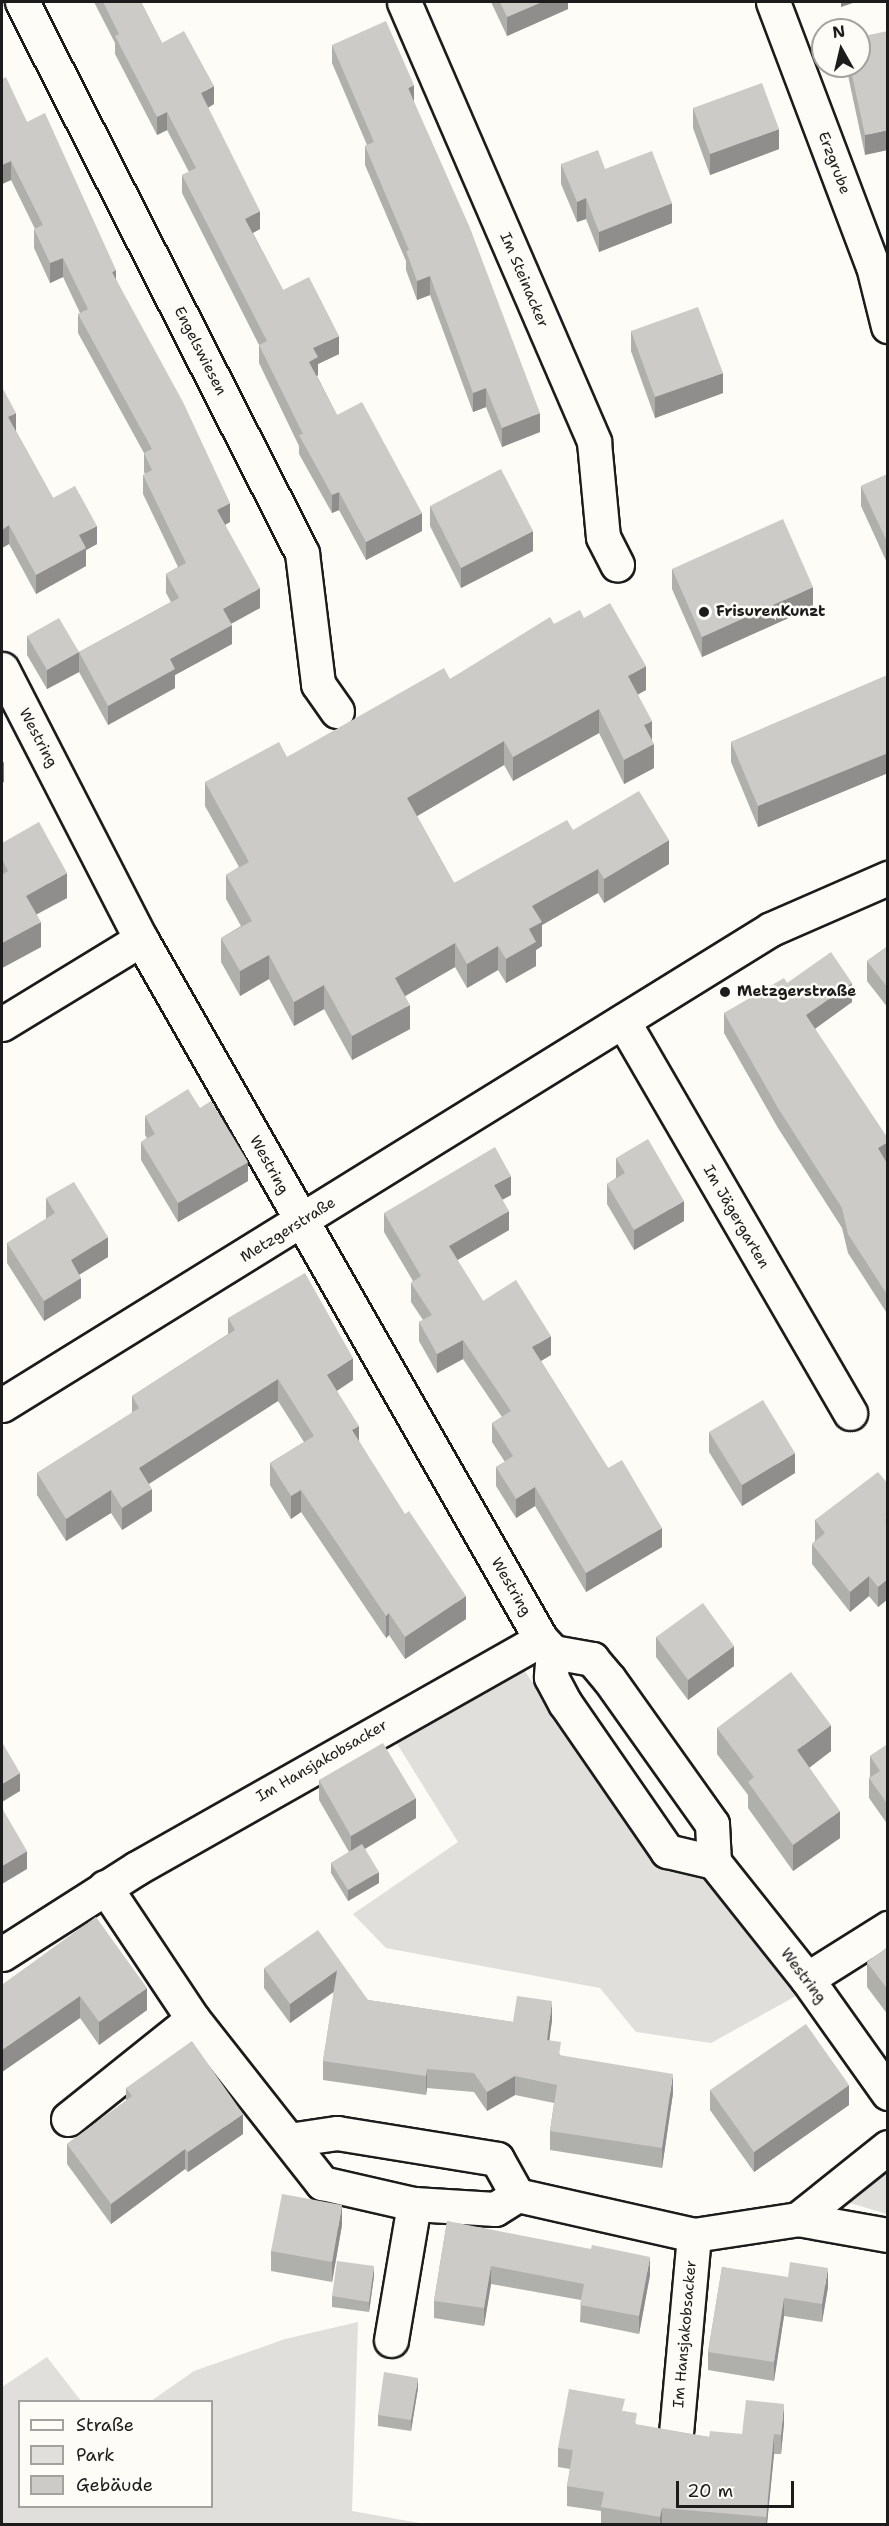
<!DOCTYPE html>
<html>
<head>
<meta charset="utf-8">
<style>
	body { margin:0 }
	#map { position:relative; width:889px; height:2526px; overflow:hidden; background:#fdfcf7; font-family:"Shantell Sans",sans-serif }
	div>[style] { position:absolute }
	.green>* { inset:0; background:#e0dfdb }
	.roads { filter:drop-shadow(2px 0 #1c1c1c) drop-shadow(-2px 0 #1c1c1c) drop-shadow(0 2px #1c1c1c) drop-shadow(0 -2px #1c1c1c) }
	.street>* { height:33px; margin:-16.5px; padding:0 16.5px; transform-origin:16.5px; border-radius:16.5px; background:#fdfcf7 }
	.wall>* { inset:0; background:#afafac }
	.shaded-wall>* { inset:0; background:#8f8e8c }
	.building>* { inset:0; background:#cccbc8 }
	.dots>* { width:16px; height:16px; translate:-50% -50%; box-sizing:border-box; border:3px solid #fdfcf7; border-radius:50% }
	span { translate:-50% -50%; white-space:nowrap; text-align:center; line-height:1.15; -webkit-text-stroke:5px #fdfcf7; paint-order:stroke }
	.street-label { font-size:15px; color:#1c1c1c }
	.poi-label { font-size:15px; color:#1c1c1c; font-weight:700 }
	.left { translate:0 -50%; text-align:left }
	.frame { position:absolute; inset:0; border:3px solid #1c1c1c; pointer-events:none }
	.legend { position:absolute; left:18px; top:2400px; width:195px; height:108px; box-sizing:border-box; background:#fdfcf7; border:2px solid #a3a29f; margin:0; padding:8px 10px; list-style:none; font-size:18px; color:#1c1c1c }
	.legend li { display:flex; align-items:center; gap:12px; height:30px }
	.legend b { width:30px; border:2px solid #a3a29f }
	.north { position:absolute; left:811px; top:18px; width:60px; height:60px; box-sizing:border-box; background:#fdfcf7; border:2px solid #a3a29f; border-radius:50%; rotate:352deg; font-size:16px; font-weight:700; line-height:24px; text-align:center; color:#1c1c1c }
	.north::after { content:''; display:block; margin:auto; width:21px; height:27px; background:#1c1c1c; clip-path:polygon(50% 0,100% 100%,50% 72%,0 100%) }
	.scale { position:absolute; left:676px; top:2481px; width:118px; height:27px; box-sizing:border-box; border:3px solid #1c1c1c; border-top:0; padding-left:8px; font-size:18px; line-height:21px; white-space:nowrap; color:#1c1c1c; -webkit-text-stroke:4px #fdfcf7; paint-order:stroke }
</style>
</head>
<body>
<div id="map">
	<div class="green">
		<div style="clip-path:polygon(519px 1663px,665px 1871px,699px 1875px,719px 1886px,754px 1943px,796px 1996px,711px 2043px,636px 2032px,600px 1988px,386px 1948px,353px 1914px,458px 1842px,391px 1734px)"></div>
		<div style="clip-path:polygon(887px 2171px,887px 2214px,850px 2203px,852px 2193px)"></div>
		<div style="clip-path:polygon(358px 2322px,352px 2511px,425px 2524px,2px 2524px,2px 2387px,47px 2357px,81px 2401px,20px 2402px,20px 2506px,212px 2506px,212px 2402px,151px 2401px,194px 2371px,285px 2339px)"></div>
	</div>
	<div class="roads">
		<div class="street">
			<div style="left:22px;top:2px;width:618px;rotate:63.06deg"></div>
			<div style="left:302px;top:553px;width:132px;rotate:83deg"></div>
			<div style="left:318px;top:684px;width:33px;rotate:55deg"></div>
			<div style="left:404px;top:2px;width:479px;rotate:66.6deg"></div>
			<div style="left:594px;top:442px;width:95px;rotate:84.6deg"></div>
			<div style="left:603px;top:537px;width:31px;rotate:63deg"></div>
			<div style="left:773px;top:2px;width:282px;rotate:69.3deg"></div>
			<div style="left:873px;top:266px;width:62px;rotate:76deg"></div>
			<div style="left:2px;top:669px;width:304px;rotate:62.8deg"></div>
			<div style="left:141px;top:939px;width:806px;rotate:60.26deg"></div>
			<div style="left:541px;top:1639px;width:18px;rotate:47deg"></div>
			<div style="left:553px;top:1652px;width:40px;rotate:10deg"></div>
			<div style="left:592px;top:1659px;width:26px;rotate:50deg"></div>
			<div style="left:609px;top:1679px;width:178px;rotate:54.6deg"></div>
			<div style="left:712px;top:1824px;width:38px;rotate:87deg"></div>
			<div style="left:714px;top:1862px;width:149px;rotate:51.5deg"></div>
			<div style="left:807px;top:1979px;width:140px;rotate:54.6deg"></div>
			<div style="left:623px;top:1021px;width:453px;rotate:59.9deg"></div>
			<div style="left:2px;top:1024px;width:163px;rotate:-31.4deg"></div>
			<div style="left:2px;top:1405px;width:904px;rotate:-31.76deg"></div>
			<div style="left:771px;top:929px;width:128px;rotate:-23.6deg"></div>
			<div style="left:553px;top:1652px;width:25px;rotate:95deg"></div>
			<div style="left:551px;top:1677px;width:30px;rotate:62deg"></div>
			<div style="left:565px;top:1703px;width:180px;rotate:55.4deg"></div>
			<div style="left:667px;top:1851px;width:48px;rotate:13.2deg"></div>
			<div style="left:105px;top:1887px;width:159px;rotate:56.3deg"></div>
			<div style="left:193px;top:2019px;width:209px;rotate:51.8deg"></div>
			<div style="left:322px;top:2183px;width:94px;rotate:12.9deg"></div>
			<div style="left:414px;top:2204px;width:81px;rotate:3.5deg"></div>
			<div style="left:495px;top:2209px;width:26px;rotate:-32deg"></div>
			<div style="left:517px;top:2195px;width:181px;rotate:12.7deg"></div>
			<div style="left:694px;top:2235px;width:105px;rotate:-8.7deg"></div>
			<div style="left:798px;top:2219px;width:91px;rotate:10.1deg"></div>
			<div style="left:2px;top:1954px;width:160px;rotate:-32.5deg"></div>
			<div style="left:137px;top:1868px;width:464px;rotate:-29.5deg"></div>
			<div style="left:807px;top:1979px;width:96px;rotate:-32.2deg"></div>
			<div style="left:68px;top:2119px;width:160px;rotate:-38.7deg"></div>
			<div style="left:289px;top:2140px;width:49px;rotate:-8.3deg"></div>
			<div style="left:337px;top:2133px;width:162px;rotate:9.2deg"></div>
			<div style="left:497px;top:2159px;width:41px;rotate:60.9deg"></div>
			<div style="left:798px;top:2219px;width:115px;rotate:-38.7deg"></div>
			<div style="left:391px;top:2340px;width:138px;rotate:-80.4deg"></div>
			<div style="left:676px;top:2433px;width:199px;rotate:-84.8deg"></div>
		</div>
	</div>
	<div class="wall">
		<div style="clip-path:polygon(94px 2px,141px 2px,162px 43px,214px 104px,208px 108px,260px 229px,253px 233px,283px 290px,339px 354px,318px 364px,318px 375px,317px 376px,337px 415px,422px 531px,366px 560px,339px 510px,332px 513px,299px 454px,299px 446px,259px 363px,259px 345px,182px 193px,182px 175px,189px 172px,167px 130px,157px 135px,115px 54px,115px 43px)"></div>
		<div style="clip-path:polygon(491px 2px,568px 2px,568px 9px,507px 36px)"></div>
		<div style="clip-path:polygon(888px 31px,865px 155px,846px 66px,859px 66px)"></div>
		<div style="clip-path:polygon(332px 45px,414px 102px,540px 432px,502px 447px,486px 407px,473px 412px,430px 295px,417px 300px,406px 270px,406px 261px,365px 165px,365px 146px,367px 145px,332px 63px)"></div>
		<div style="clip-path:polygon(2px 79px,27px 122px,116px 279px,230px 522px,225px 525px,260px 608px,231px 624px,232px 644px,175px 675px,175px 688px,108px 725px,79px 672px,47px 689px,27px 655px,27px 636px,79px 652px,171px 602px,166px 593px,166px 574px,178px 567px,143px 494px,143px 475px,145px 474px,144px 472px,144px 453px,78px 333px,78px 314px,80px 313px,63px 277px,50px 283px,34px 248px,34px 229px,35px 229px,11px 180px,2px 184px)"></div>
		<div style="clip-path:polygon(693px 108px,779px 149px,710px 175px,693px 128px)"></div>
		<div style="clip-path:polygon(561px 164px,605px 169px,672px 223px,599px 252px,586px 219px,577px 222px,561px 184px)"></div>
		<div style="clip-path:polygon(631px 331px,723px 393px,655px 418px,631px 351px)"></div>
		<div style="clip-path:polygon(2px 387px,16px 431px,53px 498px,97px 544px,86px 550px,86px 566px,36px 594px,9px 544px,2px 548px)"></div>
		<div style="clip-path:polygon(888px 474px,888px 565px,861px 506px,861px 486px)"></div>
		<div style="clip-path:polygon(430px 506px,533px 551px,461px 588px,430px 526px)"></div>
		<div style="clip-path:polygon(672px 569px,813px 607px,702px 657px,672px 589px)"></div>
		<div style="clip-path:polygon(584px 618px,646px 690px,638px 694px,652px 740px,654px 768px,624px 784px,599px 733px,513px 781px,504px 765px,417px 816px,454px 883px,573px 830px,669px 864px,604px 903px,598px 893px,542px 925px,542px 946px,536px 950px,536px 966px,506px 983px,498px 970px,467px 988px,455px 967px,405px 996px,410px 1029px,352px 1060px,324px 1009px,294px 1026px,269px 979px,240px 996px,221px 962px,221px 938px,241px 926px,226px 899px,226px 875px,239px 867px,205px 806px,205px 782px,287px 757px,450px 679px,554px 624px)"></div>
		<div style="clip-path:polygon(888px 675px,888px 773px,758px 827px,731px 762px,731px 742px)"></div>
		<div style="clip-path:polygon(2px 843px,67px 898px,37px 914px,41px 947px,2px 968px)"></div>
		<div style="clip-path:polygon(888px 946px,888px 1008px,867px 981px,867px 961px)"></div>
		<div style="clip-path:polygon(787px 983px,852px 1002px,815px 1029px,888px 1139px,888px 1162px,886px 1163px,888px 1165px,888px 1315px,848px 1253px,842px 1228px,778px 1128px,724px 1033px,724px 1013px)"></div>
		<div style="clip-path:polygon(200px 1108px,248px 1181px,178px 1222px,141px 1160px,141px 1142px,147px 1138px,145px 1135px,145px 1116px)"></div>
		<div style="clip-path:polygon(616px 1158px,684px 1221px,634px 1250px,607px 1204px,607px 1184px,616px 1178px)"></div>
		<div style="clip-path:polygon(511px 1195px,502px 1200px,509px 1230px,457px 1260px,483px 1301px,551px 1355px,541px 1361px,608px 1468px,662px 1547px,586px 1592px,535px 1506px,516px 1518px,496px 1486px,496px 1467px,505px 1462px,492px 1442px,492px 1423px,502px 1417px,463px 1359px,437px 1373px,419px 1341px,419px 1322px,423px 1320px,411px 1302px,411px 1283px,413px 1281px,384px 1232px,384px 1213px)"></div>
		<div style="clip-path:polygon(46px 1198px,108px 1257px,79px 1274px,81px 1298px,44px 1321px,7px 1263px,7px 1243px,46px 1219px)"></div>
		<div style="clip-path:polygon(228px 1318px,353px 1380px,337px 1391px,359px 1441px,466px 1619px,405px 1659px,389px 1635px,386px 1638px,301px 1512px,291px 1519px,270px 1485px,270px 1463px,304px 1442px,278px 1401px,149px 1484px,152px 1511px,122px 1530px,111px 1513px,66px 1541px,37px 1495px,37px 1473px,132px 1413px,132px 1396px,228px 1334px)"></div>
		<div style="clip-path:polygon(709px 1432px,795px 1473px,742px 1506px,709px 1452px)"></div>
		<div style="clip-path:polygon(888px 1484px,888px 1599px,878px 1607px,869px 1596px,850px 1612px,812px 1564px,812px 1544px,815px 1541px,815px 1520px)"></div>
		<div style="clip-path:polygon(656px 1637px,734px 1666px,688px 1700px,656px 1657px)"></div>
		<div style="clip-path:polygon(717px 1728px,831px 1751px,809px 1768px,840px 1838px,793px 1871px,748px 1808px,748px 1795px,717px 1754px)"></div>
		<div style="clip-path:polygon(888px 1744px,888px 1825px,869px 1798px,869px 1778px,870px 1777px,870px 1756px)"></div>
		<div style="clip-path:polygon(319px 1780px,416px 1818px,365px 1849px,379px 1883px,348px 1901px,331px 1873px,331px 1863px,349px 1852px,319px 1800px)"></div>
		<div style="clip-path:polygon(96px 1917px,147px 2010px,99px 2045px,80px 2018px,2px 2072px,2px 1985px)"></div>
		<div style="clip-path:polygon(888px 1947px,888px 2015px,867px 1987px,867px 1962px)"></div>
		<div style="clip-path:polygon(264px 1968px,368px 2000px,513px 2022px,552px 2020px,549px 2040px,561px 2056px,673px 2093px,662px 2168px,550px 2150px,550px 2131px,554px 2103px,515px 2095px,487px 2111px,474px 2092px,427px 2088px,426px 2095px,323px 2080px,323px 2061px,334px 1992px,290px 2023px,264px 1988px)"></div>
		<div style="clip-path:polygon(126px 2088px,243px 2134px,188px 2172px,185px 2169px,111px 2224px,67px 2164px,67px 2144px,126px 2101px)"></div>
		<div style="clip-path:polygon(710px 2090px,849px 2105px,754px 2172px,710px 2110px)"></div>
		<div style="clip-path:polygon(447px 2221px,650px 2275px,639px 2334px,580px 2322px,581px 2300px,491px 2284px,484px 2326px,434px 2318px,434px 2301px)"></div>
		<div style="clip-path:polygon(342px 2225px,332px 2282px,271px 2271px,271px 2251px)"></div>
		<div style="clip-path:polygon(722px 2267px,828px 2287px,822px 2322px,784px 2316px,774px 2381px,708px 2370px,708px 2352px)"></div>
		<div style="clip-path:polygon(374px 2276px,369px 2312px,332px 2307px,332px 2296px)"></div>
		<div style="clip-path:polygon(418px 2388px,411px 2431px,378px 2426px,378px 2415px)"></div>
		<div style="clip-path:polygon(625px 2411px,637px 2425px,709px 2437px,742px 2434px,784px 2423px,781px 2454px,774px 2454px,767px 2524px,601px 2524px,601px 2511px,567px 2506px,567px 2486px,570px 2469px,558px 2467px,558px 2448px)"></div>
	</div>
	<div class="shaded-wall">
		<div style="clip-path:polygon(542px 2px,568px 2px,568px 9px,507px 36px,507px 17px)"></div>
		<div style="clip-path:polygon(841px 2px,856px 2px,841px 7px)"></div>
		<div style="clip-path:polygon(414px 85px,414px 104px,408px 88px)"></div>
		<div style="clip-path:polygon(214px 86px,214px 104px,201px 111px,201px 93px)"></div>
		<div style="clip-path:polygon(167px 112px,167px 130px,157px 135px,157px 117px)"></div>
		<div style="clip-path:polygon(779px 129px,779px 149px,710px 175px,710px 154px)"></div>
		<div style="clip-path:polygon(888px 130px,888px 150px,865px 155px,865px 135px)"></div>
		<div style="clip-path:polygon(11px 161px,11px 180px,2px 184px,2px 165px)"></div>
		<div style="clip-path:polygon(586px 198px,586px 219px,577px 222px,577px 202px)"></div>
		<div style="clip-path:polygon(672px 203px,672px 223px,599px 252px,599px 232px)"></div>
		<div style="clip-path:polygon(260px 211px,260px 229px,245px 237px,245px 219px)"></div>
		<div style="clip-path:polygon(63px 258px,63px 277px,50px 283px,50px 263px)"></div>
		<div style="clip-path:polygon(116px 270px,116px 289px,112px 272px)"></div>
		<div style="clip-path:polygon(430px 276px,430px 295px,417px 300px,417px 281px)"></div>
		<div style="clip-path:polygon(339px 336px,339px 354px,318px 364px,318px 375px,309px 380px,309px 362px,313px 348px)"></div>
		<div style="clip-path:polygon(723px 373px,723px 393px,655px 418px,655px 397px)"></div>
		<div style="clip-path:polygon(486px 388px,486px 407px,473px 412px,473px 393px)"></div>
		<div style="clip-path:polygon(16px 413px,16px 432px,8px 417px)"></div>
		<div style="clip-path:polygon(540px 413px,540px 432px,502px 447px,502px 428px)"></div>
		<div style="clip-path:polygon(339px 492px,339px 510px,332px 513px,332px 495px)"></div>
		<div style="clip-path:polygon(230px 503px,230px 522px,217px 529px,217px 510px)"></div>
		<div style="clip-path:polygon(422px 513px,422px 531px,366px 560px,366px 542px)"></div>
		<div style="clip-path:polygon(9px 525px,9px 544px,2px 548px,2px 530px)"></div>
		<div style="clip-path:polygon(97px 526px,97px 544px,86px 550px,86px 566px,36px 594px,36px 575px,79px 535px)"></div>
		<div style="clip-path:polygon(533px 531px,533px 551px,461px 588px,461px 568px)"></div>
		<div style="clip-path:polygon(813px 587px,813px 607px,702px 657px,702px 637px)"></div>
		<div style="clip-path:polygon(260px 588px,260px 608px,223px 628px,223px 609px)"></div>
		<div style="clip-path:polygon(232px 625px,232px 644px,175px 675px,175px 688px,108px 725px,108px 706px,170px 659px)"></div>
		<div style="clip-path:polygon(79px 652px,79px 672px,47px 689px,47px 670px)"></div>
		<div style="clip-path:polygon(646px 666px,646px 690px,628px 700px,628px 676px)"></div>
		<div style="clip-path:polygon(599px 709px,599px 733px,513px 781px,513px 757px)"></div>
		<div style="clip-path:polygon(652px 721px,652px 745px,654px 744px,654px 768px,624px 784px,624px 760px,644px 725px)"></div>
		<div style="clip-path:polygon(504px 741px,504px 765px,407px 822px,407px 798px)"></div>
		<div style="clip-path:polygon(888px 753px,888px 773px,758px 827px,758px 806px)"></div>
		<div style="clip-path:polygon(4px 762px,4px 782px,2px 783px,2px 763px)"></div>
		<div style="clip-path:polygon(669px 840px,669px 864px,604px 903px,604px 879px)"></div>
		<div style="clip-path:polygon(598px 869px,598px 893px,542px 925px,542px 946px,536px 950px,536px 966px,506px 983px,506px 959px,529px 929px,532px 906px)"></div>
		<div style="clip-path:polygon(67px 873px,67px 898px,26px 920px,26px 896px)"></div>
		<div style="clip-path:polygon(41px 922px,41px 947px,2px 968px,2px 943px)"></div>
		<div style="clip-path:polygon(455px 943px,455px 967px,395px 1002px,395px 978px)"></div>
		<div style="clip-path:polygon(498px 946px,498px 970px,467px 988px,467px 964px)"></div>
		<div style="clip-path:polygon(269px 955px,269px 979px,240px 996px,240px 971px)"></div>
		<div style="clip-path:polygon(852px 983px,852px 1002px,806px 1035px,806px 1015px)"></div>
		<div style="clip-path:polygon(324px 985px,324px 1009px,294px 1026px,294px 1002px)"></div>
		<div style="clip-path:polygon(410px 1005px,410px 1029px,352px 1060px,352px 1036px)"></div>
		<div style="clip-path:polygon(888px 1142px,888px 1162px,878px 1168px,878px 1148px)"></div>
		<div style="clip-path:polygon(248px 1162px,248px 1181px,178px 1222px,178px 1203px)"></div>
		<div style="clip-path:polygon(511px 1176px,511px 1195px,494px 1204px,494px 1185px)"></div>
		<div style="clip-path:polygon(684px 1201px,684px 1221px,634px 1250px,634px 1230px)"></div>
		<div style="clip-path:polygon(509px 1211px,509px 1230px,449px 1265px,449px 1246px)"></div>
		<div style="clip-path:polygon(108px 1237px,108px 1257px,71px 1280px,71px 1260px)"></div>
		<div style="clip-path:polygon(81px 1278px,81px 1298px,44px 1321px,44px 1301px)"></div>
		<div style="clip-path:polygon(551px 1336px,551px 1355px,532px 1366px,532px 1347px)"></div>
		<div style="clip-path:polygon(463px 1340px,463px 1359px,437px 1373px,437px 1354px)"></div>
		<div style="clip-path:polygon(353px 1358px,353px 1380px,327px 1397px,327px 1375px)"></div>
		<div style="clip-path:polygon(278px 1379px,278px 1401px,139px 1490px,139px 1468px)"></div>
		<div style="clip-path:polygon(359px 1426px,359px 1448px,352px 1430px)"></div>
		<div style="clip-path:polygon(795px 1453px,795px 1473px,742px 1506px,742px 1485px)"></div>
		<div style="clip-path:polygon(535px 1487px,535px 1506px,516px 1518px,516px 1499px)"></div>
		<div style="clip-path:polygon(152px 1489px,152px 1511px,122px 1530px,122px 1508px)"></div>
		<div style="clip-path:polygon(111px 1490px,111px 1513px,66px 1541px,66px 1519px)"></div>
		<div style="clip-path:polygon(301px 1490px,301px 1512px,291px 1519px,291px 1496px)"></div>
		<div style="clip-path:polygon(662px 1528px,662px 1547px,586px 1592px,586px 1573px)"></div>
		<div style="clip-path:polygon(869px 1576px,869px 1596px,850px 1612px,850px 1592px)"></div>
		<div style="clip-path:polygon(888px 1579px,888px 1599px,878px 1607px,878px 1587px)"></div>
		<div style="clip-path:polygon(466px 1596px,466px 1619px,405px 1659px,405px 1637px)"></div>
		<div style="clip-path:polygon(389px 1613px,389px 1635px,386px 1638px,386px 1616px)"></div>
		<div style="clip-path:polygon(734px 1646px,734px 1666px,688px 1700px,688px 1680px)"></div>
		<div style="clip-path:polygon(831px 1725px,831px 1751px,797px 1777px,797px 1750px)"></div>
		<div style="clip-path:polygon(20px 1773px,20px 1791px,2px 1802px,2px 1784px)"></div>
		<div style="clip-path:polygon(416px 1798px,416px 1818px,351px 1857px,351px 1836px)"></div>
		<div style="clip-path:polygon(840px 1811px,840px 1838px,793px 1871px,793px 1845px)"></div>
		<div style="clip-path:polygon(27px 1851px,27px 1869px,2px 1884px,2px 1866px)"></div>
		<div style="clip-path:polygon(379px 1872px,379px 1883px,348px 1901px,348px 1890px)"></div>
		<div style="clip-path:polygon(337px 1970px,337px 1989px,290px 2023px,290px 2004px)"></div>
		<div style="clip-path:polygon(147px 1988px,147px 2010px,99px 2045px,99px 2022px)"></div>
		<div style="clip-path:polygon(80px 1996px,80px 2018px,2px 2072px,2px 2050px)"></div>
		<div style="clip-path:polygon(552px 2001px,552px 2020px,547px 2059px,547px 2040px)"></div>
		<div style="clip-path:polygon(427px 2069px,427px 2088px,426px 2095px,426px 2076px)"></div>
		<div style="clip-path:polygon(673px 2074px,673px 2093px,662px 2168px,662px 2148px)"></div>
		<div style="clip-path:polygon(515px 2076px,515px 2095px,487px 2111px,487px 2092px)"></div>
		<div style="clip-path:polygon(849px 2085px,849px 2105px,754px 2172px,754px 2152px)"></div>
		<div style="clip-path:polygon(243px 2114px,243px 2134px,188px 2172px,188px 2152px)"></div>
		<div style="clip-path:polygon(185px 2149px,185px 2169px,111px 2224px,111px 2204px)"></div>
		<div style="clip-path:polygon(342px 2205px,342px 2225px,332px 2282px,332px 2262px)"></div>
		<div style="clip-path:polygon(650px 2257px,650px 2275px,639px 2334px,639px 2316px)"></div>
		<div style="clip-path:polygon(374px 2266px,374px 2276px,369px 2312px,369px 2302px)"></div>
		<div style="clip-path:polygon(491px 2266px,491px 2284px,484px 2326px,484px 2308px)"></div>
		<div style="clip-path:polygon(828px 2268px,828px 2287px,822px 2322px,822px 2304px)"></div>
		<div style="clip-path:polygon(784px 2298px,784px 2316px,774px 2381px,774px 2362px)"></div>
		<div style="clip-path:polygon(418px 2378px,418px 2388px,411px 2431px,411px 2420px)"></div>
		<div style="clip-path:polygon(784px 2404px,784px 2423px,781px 2454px,781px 2435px)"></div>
		<div style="clip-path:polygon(774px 2434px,774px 2454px,767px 2524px,766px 2524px)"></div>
		<div style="clip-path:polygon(662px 2508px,662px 2524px,660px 2524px,660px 2517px)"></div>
	</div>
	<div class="building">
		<div style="clip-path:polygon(103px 2px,141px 2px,162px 43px,184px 31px,214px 86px,201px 93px,260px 211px,245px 219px,283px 290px,309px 277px,339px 336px,313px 348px,318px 357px,309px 362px,337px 415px,362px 402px,422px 513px,366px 542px,339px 492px,332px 495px,299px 435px,303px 434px,259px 345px,267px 341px,182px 175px,196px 168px,167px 112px,157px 117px,115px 36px,119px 34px)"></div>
		<div style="clip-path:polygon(500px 2px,542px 2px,507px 17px)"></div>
		<div style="clip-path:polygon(386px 21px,414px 85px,408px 88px,470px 228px,540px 413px,502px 428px,486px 388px,473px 393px,430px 276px,417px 281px,406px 251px,409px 250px,365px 146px,374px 142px,332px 45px)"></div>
		<div style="clip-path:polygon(888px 31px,888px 130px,865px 135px,850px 66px,859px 66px,859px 37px)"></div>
		<div style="clip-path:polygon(6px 77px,27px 122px,45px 113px,116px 270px,112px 272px,183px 402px,230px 503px,217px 510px,260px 588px,223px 609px,232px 625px,170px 659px,175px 669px,108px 706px,79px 652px,47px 670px,27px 636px,59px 618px,79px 652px,179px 598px,166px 574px,186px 563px,143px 475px,152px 470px,144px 453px,152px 449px,78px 314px,88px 309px,63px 258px,50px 263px,34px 229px,43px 225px,11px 161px,2px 165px,2px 79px)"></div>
		<div style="clip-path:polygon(762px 83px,779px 129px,710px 154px,693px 108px)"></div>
		<div style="clip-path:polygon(598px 150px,605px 169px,652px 151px,672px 203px,599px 232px,586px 198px,577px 202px,561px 164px)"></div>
		<div style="clip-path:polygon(698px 307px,723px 373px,655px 397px,631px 331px)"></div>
		<div style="clip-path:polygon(2px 387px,16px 413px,8px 417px,53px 498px,75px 486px,97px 526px,79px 535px,86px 548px,36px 575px,9px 525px,2px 530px)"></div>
		<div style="clip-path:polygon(501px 469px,533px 531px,461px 568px,430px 506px)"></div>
		<div style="clip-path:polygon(888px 474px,888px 544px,861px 486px)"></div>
		<div style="clip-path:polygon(783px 519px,813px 587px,702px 637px,672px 569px)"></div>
		<div style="clip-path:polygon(610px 603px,646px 666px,628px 676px,652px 721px,644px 725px,654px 744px,624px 760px,599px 709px,513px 757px,504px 741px,407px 798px,454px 883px,567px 820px,573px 830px,639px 791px,669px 840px,604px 879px,598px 869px,532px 906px,542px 922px,529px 929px,536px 942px,506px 959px,498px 946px,467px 964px,455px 943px,395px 978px,410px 1005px,352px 1036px,324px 985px,294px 1002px,269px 955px,240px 971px,221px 938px,252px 921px,226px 875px,249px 862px,205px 782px,279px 742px,287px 757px,444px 668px,450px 679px,550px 617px,554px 624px,580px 610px,584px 618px)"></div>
		<div style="clip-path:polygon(888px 675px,888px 753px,758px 806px,731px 742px)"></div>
		<div style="clip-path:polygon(39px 822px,67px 873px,26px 896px,41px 922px,2px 943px,2px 875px,8px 871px,2px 859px,2px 843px)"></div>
		<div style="clip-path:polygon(888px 946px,888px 988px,867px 961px)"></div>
		<div style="clip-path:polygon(831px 952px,852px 983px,806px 1015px,888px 1139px,888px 1142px,878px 1148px,888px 1165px,888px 1296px,848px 1234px,842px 1208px,778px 1108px,724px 1013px,784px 978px,787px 983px)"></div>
		<div style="clip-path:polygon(188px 1089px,200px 1108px,211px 1101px,248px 1162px,178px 1203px,141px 1142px,155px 1134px,145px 1116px)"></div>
		<div style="clip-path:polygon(648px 1139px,684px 1201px,634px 1230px,607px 1184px,625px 1173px,616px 1158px)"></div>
		<div style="clip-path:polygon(495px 1147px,511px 1176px,494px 1185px,509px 1211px,449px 1246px,483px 1301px,516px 1280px,551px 1336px,532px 1347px,608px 1468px,622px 1460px,662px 1528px,586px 1573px,535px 1487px,516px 1499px,496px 1467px,513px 1456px,492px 1423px,511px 1411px,463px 1340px,437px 1354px,419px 1322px,432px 1315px,411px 1283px,421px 1276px,384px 1213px)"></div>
		<div style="clip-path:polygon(74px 1182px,108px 1237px,71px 1260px,81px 1278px,44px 1301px,7px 1243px,55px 1213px,46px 1198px)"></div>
		<div style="clip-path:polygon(305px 1273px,353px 1358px,327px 1375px,359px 1426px,352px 1430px,405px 1514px,409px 1511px,466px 1596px,405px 1637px,389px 1613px,386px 1616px,301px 1490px,291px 1496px,270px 1463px,314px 1436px,278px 1379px,139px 1468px,152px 1489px,122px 1508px,111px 1490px,66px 1519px,37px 1473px,139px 1408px,132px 1396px,235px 1330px,228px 1318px)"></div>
		<div style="clip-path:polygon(763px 1400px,795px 1453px,742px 1485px,709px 1432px)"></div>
		<div style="clip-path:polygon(878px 1472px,888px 1484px,888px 1517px,885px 1520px,888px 1523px,888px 1579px,878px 1587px,869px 1576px,850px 1592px,812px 1544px,825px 1533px,815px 1520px)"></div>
		<div style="clip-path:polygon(703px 1603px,734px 1646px,688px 1680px,656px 1637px)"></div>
		<div style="clip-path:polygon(791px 1672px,831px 1725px,797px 1750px,840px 1811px,793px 1845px,748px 1782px,754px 1777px,717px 1728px)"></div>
		<div style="clip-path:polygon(2px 1742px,20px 1773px,2px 1784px)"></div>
		<div style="clip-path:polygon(383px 1743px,416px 1798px,351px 1836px,319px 1780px)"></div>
		<div style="clip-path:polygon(888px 1744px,888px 1805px,869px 1778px,880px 1771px,870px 1756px)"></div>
		<div style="clip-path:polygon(2px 1808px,27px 1851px,2px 1866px)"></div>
		<div style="clip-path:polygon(362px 1844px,379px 1872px,348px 1890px,331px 1863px)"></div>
		<div style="clip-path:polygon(96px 1917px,147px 1988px,99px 2022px,80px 1996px,2px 2050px,2px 1985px)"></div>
		<div style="clip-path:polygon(318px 1930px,368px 2000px,513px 2022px,517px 1996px,552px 2001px,547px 2040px,561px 2042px,559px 2055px,673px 2074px,662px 2148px,550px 2131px,557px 2085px,515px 2076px,487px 2092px,474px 2073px,427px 2069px,426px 2076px,323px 2061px,337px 1970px,290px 2004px,264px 1968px)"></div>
		<div style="clip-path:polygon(888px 1947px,888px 1990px,867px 1962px)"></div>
		<div style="clip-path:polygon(806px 2024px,849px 2085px,754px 2152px,710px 2090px)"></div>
		<div style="clip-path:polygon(192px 2041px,243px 2114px,188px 2152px,185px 2149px,111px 2204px,67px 2144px,132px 2096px,126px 2088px)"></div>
		<div style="clip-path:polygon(282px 2194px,342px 2205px,332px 2262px,271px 2251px)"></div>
		<div style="clip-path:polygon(447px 2221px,591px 2249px,592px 2245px,650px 2257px,639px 2316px,580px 2305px,584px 2284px,491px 2266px,484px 2308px,434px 2301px)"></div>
		<div style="clip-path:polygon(337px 2261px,374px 2266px,369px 2302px,332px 2296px)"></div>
		<div style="clip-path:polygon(790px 2262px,828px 2268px,822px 2304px,784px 2298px,774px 2362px,708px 2352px,722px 2267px,788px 2277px)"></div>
		<div style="clip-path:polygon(384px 2372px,418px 2378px,411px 2420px,378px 2415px)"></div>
		<div style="clip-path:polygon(569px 2389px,625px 2399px,622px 2411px,637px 2413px,635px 2424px,709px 2437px,710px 2431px,742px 2434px,746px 2400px,784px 2404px,781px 2435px,774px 2434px,766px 2517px,662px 2508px,660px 2517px,601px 2507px,604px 2492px,567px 2486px,573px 2450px,558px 2448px)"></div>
	</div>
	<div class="dots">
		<div style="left:704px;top:612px;background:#1c1c1c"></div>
		<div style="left:725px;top:992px;background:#1c1c1c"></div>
	</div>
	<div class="street-label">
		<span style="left:834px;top:163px;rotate:69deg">Erzgrube</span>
		<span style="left:524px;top:280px;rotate:67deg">Im Steinacker</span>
		<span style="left:200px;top:351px;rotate:63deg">Engelswiesen</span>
		<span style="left:38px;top:738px;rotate:62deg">Westring</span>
		<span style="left:269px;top:1165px;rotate:61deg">Westring</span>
		<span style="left:736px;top:1217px;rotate:60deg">Im Jägergarten</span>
		<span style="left:288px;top:1230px;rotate:-32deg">Metzgerstraße</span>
		<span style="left:511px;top:1587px;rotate:60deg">Westring</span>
		<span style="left:322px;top:1761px;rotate:-30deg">Im Hansjakobsacker</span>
		<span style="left:803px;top:1976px;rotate:53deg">Westring</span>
		<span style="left:685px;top:2334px;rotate:-85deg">Im Hansjakobsacker</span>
	</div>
	<div class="poi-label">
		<span class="left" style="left:716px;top:612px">FrisurenKunzt</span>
		<span class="left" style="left:737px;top:992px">Metzgerstraße</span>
	</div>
	<div class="frame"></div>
	<ul class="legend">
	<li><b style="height:8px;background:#fdfcf7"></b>Straße</li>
	<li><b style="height:16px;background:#e0dfdb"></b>Park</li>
	<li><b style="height:16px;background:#cccbc8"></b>Gebäude</li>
	</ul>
	<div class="north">N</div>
	<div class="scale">20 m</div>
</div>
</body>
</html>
